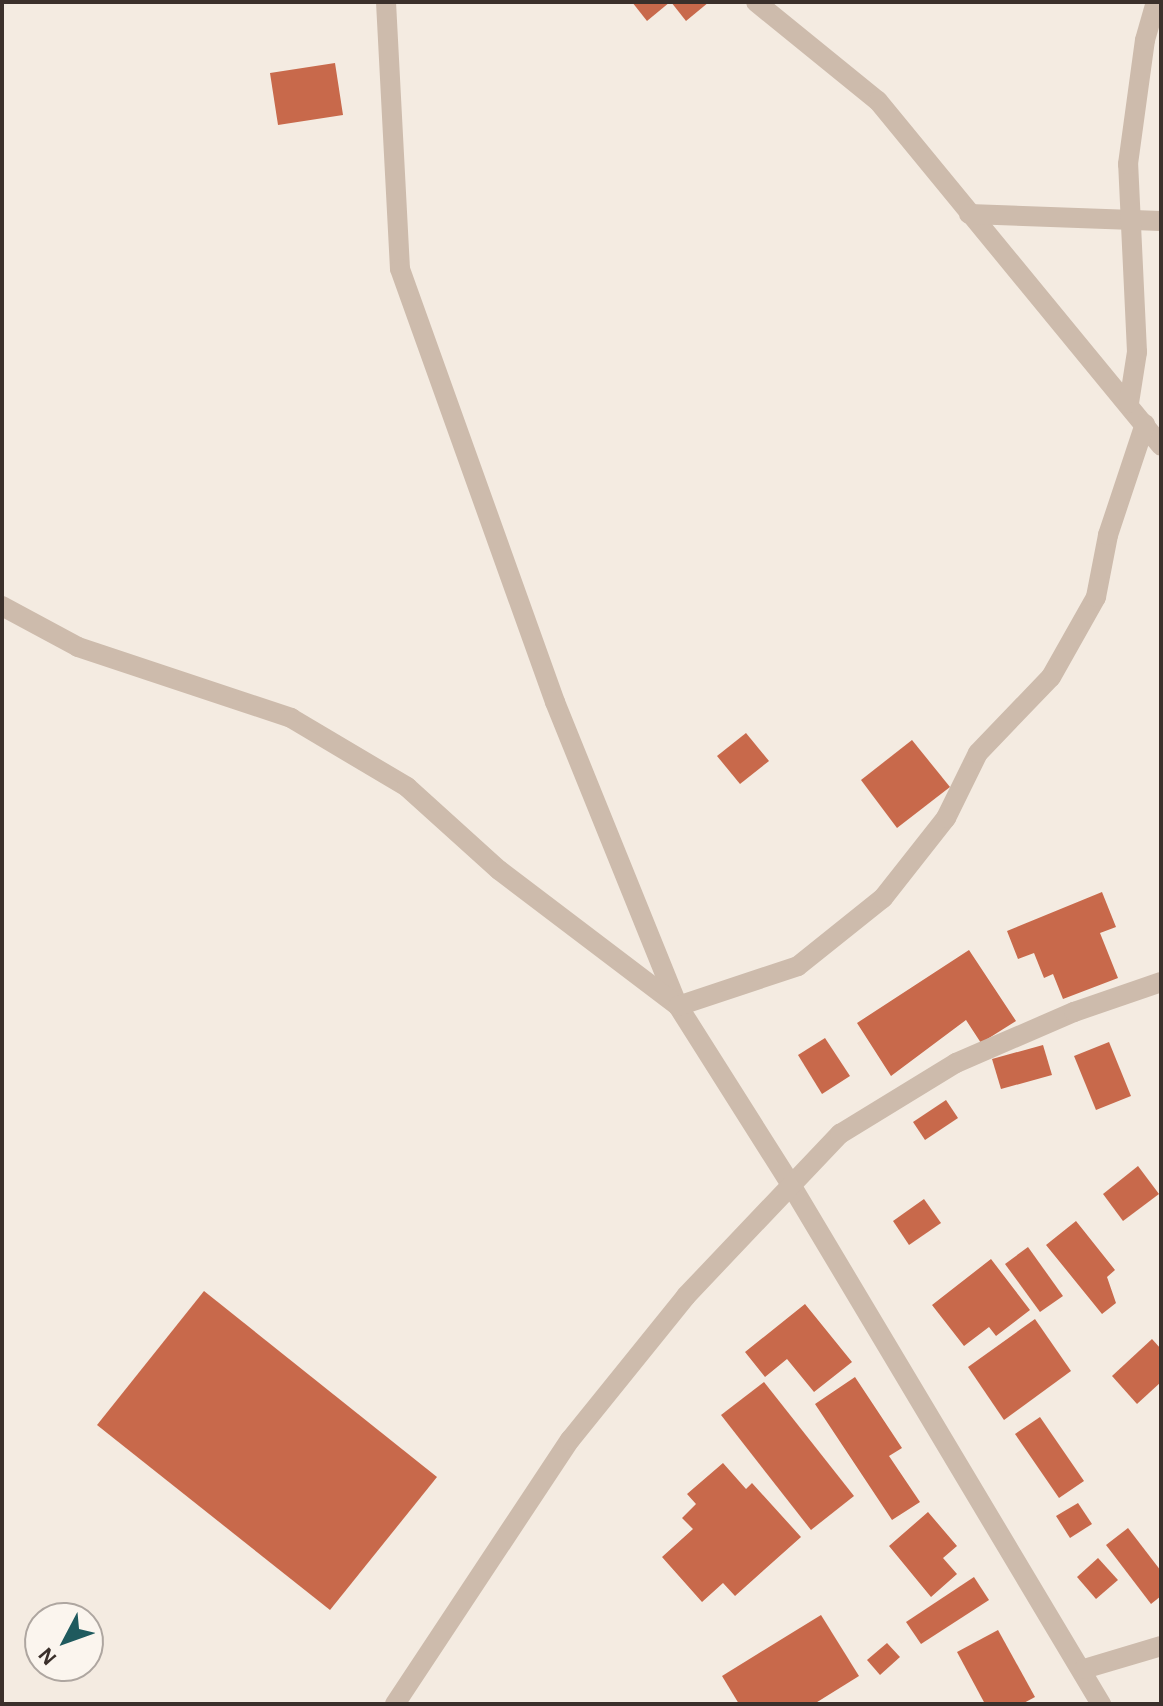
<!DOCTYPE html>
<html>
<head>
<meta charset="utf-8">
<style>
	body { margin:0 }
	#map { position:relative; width:1163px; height:1706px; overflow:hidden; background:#f4ebe1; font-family:"Alegreya Sans",sans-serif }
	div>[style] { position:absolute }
	.building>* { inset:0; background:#c8694b }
	.minor>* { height:20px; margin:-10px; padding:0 10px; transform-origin:10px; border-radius:10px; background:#cdbbac }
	span { translate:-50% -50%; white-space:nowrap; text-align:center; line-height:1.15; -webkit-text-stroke:6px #fbf5ee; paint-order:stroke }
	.frame { position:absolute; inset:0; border:4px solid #3b302b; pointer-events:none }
	.north { position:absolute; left:24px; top:1602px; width:80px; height:80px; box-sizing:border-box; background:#fbf5ee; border:2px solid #aea6a0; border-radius:50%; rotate:229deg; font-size:22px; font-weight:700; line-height:32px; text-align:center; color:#3b302b }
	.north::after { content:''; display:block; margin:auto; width:28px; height:36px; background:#1f5a5e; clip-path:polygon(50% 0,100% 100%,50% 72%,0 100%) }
</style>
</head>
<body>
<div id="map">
	<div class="building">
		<div style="clip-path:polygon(632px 2px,670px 2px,647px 21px)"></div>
		<div style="clip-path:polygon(671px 2px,709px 2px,686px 21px)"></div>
		<div style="clip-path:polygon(335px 63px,343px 115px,278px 125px,270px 73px)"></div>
		<div style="clip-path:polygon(746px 733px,769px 761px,740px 784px,717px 756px)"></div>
		<div style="clip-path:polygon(912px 740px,950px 787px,897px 828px,861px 780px)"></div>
		<div style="clip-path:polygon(1102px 892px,1116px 927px,1100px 933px,1118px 978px,1063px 999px,1053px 974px,1044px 978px,1034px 953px,1018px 959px,1007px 931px)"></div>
		<div style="clip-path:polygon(969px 950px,1016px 1021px,981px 1043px,966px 1020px,891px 1076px,857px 1023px)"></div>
		<div style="clip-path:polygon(825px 1038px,850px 1076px,822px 1094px,798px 1055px)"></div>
		<div style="clip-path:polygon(1109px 1042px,1131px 1096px,1096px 1110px,1074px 1056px)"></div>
		<div style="clip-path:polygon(1043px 1045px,1052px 1075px,1001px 1089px,992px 1059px)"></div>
		<div style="clip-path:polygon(946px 1100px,958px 1118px,925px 1140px,913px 1122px)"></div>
		<div style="clip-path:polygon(1138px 1166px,1159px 1194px,1123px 1221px,1103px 1194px)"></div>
		<div style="clip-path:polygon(924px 1199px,941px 1223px,909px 1245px,893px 1221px)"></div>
		<div style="clip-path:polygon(1076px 1221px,1115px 1270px,1107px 1277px,1116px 1303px,1102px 1314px,1046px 1245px)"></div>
		<div style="clip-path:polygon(1028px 1247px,1063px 1296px,1040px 1312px,1005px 1264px)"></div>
		<div style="clip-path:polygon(991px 1259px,1030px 1310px,996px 1336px,989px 1327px,964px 1346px,932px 1305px)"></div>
		<div style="clip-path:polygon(204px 1291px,437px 1477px,330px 1610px,97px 1425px)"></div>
		<div style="clip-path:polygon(805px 1304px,852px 1362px,814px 1392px,787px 1359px,765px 1377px,745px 1352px)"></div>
		<div style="clip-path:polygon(1035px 1319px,1071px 1371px,1004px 1420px,968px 1367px)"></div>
		<div style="clip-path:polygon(1152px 1339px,1161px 1349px,1161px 1382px,1137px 1404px,1112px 1376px)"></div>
		<div style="clip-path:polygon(855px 1377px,902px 1448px,889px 1456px,920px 1502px,892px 1520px,815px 1404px)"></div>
		<div style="clip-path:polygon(764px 1382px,854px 1496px,811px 1530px,721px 1415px)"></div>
		<div style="clip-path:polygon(1040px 1417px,1084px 1481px,1059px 1498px,1015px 1434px)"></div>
		<div style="clip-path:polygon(723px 1463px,746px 1489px,752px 1483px,801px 1537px,735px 1596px,723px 1583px,702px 1602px,662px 1557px,693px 1529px,682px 1518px,696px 1504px,687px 1494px)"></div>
		<div style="clip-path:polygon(1078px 1503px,1092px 1524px,1070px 1538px,1056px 1516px)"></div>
		<div style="clip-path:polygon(928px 1512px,957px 1546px,943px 1558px,957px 1574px,931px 1597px,889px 1546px)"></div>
		<div style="clip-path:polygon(1128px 1528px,1161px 1571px,1161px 1596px,1151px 1604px,1106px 1545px)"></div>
		<div style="clip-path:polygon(1098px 1558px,1118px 1580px,1096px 1599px,1077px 1577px)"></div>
		<div style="clip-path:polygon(974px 1577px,989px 1600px,921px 1644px,906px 1622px)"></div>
		<div style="clip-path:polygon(821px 1615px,859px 1676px,814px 1704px,739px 1704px,722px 1676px)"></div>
		<div style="clip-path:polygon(998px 1630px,1035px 1697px,1022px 1704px,985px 1704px,957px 1652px)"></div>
		<div style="clip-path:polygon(887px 1643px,900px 1657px,880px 1675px,867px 1660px)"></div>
	</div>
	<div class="minor">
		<div style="left:386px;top:2px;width:267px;rotate:87deg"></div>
		<div style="left:400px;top:269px;width:460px;rotate:70.3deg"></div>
		<div style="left:555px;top:702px;width:328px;rotate:68deg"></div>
		<div style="left:678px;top:1006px;width:212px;rotate:57.7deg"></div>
		<div style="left:791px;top:1185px;width:605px;rotate:59.15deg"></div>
		<div style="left:756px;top:2px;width:157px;rotate:39.1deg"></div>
		<div style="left:878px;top:101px;width:446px;rotate:50.6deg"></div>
		<div style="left:969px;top:214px;width:192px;rotate:2.1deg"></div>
		<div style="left:1129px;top:403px;width:52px;rotate:-81.1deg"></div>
		<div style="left:1137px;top:352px;width:188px;rotate:-92.7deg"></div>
		<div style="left:1128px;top:164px;width:125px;rotate:-82.2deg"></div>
		<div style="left:1145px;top:40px;width:40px;rotate:-74deg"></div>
		<div style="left:2px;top:606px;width:86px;rotate:28.3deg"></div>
		<div style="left:78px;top:647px;width:225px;rotate:18.4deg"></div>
		<div style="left:291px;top:718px;width:135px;rotate:30.7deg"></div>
		<div style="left:407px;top:787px;width:124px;rotate:42.1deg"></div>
		<div style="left:499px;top:870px;width:225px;rotate:37.2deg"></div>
		<div style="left:678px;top:1006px;width:126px;rotate:-18.4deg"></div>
		<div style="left:798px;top:966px;width:109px;rotate:-38.7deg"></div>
		<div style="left:883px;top:898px;width:102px;rotate:-51.8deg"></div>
		<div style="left:946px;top:818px;width:72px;rotate:-63.8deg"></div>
		<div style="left:978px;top:753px;width:105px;rotate:-46.2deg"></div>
		<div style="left:1051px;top:677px;width:92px;rotate:-60.6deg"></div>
		<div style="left:1096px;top:597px;width:63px;rotate:-79deg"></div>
		<div style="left:1108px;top:535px;width:117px;rotate:-71.6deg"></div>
		<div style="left:1084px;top:1669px;width:80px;rotate:-16.6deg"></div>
		<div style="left:395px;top:1704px;width:317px;rotate:-56.5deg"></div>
		<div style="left:570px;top:1440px;width:185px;rotate:-51.1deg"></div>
		<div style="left:686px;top:1296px;width:224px;rotate:-46.5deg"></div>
		<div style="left:840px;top:1134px;width:136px;rotate:-31.5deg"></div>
		<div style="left:956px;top:1063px;width:129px;rotate:-23.4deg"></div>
		<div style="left:1074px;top:1012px;width:92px;rotate:-19deg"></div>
	</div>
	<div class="frame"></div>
	<div class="north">N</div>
</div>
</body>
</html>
